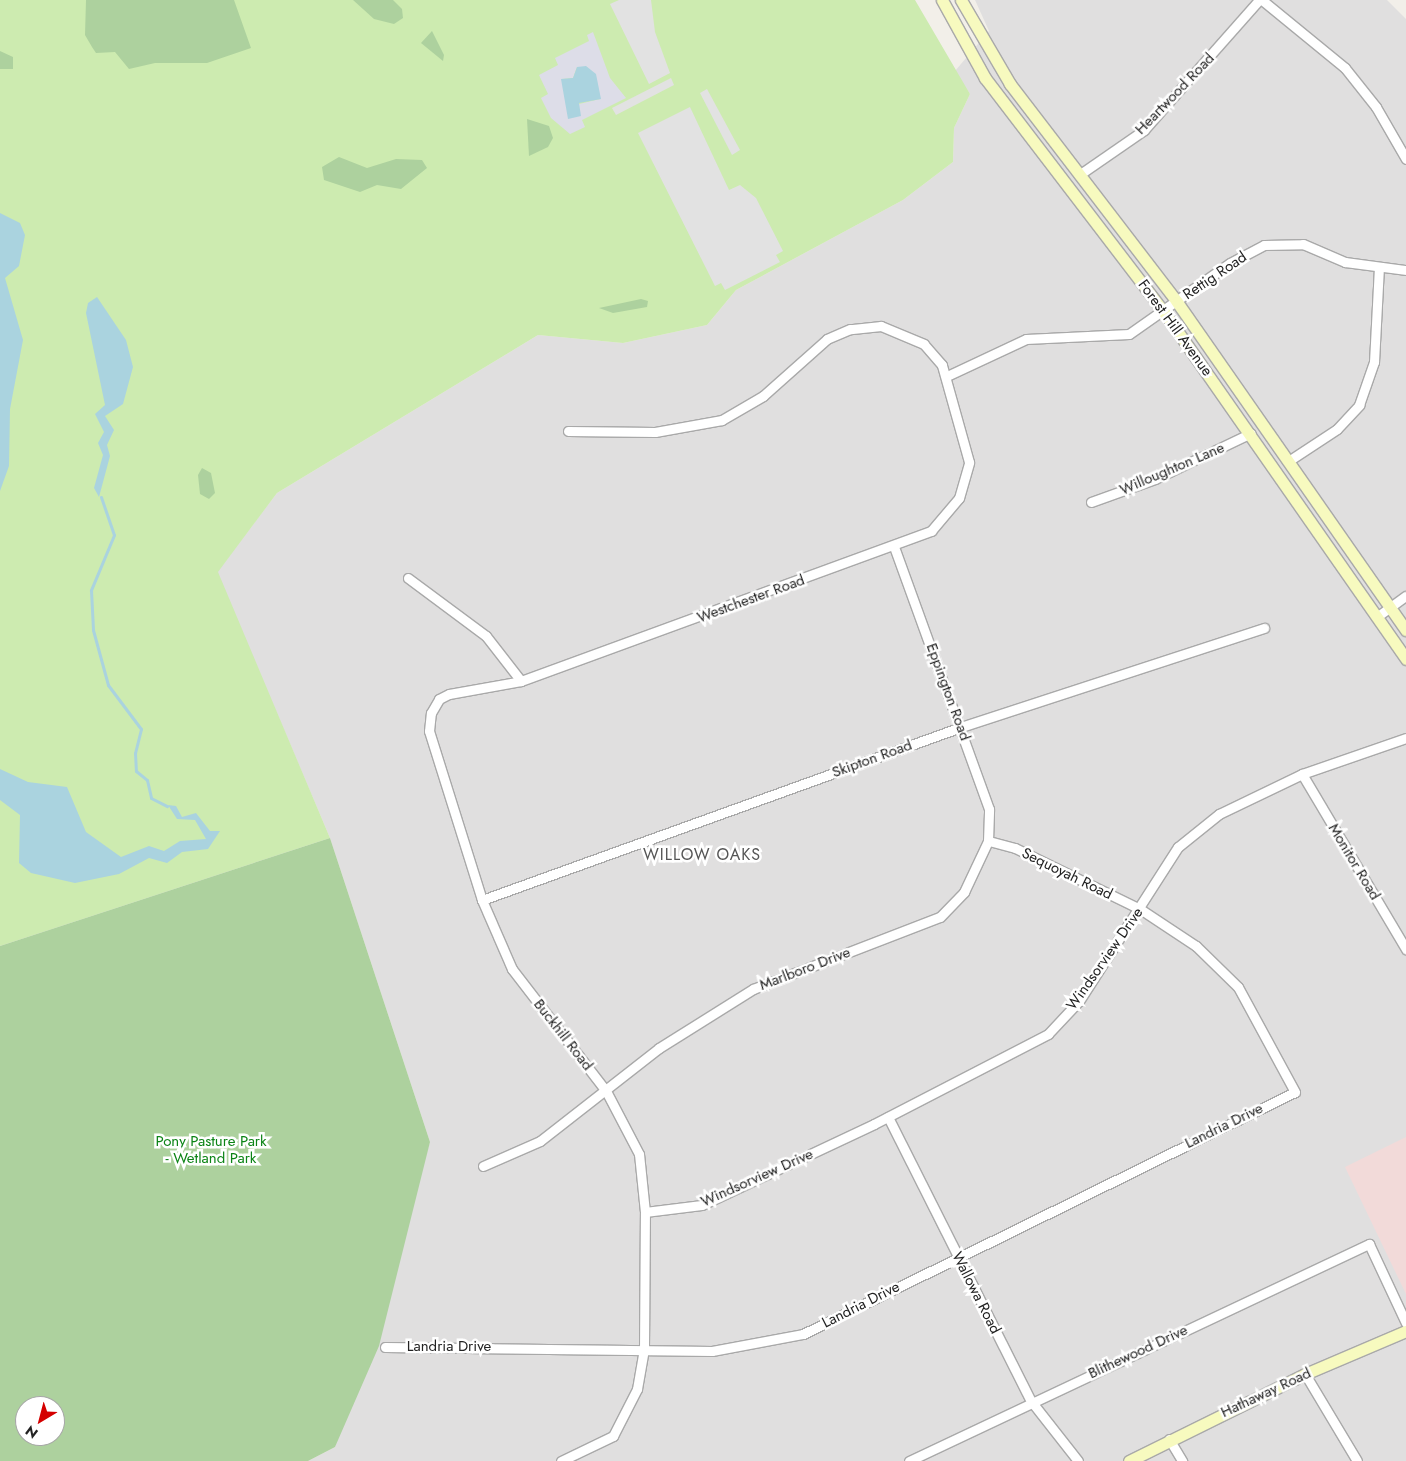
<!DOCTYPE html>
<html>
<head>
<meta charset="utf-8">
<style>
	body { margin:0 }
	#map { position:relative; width:1406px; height:1461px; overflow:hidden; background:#f2efe9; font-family:Jost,sans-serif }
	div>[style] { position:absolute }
	.residential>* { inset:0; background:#e0dfdf }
	.commercial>* { inset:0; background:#f2dad9 }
	.grass>* { inset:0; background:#cdebb0 }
	.forest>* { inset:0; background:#add19e }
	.parking>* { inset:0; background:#e2e2e2 }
	.plaza>* { inset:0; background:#dddde8 }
	.water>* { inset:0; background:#aad3df }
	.stream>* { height:3px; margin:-1.5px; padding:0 1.5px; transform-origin:1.5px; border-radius:1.5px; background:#aad3df }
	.roads { filter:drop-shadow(1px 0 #a9a9a9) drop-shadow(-1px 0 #a9a9a9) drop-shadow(0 1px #a9a9a9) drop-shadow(0 -1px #a9a9a9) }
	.street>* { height:9px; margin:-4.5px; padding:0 4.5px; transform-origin:4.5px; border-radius:4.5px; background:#fff }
	.secondary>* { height:11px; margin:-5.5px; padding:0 5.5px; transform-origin:5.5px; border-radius:5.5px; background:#f7fabf }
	span { translate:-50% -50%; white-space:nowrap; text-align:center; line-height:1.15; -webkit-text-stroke:5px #fff; paint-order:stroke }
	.street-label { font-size:15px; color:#222 }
	.park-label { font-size:15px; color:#0c8416 }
	.neighbourhood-label { font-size:16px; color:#555; letter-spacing:1px }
	.north { position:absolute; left:15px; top:1396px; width:50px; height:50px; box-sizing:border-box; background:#fff; border:1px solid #a7a7a7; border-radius:50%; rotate:217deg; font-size:14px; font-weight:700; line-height:20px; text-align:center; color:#222 }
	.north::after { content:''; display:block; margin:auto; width:18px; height:22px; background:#d40000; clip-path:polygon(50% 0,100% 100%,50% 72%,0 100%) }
</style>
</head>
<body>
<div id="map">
	<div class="residential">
		<div style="clip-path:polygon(975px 0,1387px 0,1406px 19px,1406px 1461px,308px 1461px,335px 1447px,430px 1142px,330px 838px,217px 572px,277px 493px,538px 335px,623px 343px,707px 325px,736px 290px,903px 200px,953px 162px,954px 128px,970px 94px,955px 71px,989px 31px)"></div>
	</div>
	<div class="commercial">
		<div style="clip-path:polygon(1406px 1137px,1406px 1294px,1345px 1167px)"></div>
	</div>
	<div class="grass">
		<div style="clip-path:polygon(0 0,915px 0,970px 94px,954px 128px,953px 162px,903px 200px,736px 290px,707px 325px,623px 343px,538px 335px,277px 493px,218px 572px,330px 838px,0 946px)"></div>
	</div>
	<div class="forest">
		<div style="clip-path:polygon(86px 0,234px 0,251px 48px,207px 63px,155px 63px,129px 69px,115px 52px,96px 53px,92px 47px,85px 35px)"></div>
		<div style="clip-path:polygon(353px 0,393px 0,402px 9px,403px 18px,394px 24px,374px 19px)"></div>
		<div style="clip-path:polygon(432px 31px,444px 55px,443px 61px,421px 43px)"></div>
		<div style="clip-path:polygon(0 51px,13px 57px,13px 69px,0 69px)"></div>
		<div style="clip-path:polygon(527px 119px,549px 126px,553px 138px,548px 147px,529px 156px)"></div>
		<div style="clip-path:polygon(339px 157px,367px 168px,396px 159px,422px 160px,427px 168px,401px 189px,377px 185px,360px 192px,324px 180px,322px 167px)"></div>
		<div style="clip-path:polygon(641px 299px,648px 301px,647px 307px,613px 313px,599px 308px)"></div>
		<div style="clip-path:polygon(202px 468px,211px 473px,215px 493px,209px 499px,200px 494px,198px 475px)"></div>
		<div style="clip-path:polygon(evenodd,330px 838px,430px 1142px,379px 1346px,335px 1447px,308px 1461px,0 1461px,0 946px,330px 838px,25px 1406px,55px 1406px,55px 1436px,25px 1436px,25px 1406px)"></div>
	</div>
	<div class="parking">
		<div style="clip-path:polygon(619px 0,651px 0,655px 32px,670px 73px,649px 84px,610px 4px)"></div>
		<div style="clip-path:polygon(671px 78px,674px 85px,616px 115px,612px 108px)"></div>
		<div style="clip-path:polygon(707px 89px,740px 150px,732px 155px,700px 93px)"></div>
		<div style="clip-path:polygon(690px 107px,729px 190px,740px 185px,756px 198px,783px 251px,776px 255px,780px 262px,725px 290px,721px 283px,715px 286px,638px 133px)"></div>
	</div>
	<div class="plaza">
		<div style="clip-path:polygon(evenodd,593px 32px,610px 78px,626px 98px,582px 120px,585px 127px,570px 134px,551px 118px,541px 98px,548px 94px,539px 75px,558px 65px,555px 58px,589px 41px,587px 35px,593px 32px,577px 67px,587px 67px,600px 99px,579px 104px,562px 79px,573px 78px,577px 67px)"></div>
	</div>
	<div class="water">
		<div style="clip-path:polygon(586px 66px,596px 74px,601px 99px,579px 103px,581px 116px,568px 119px,561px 79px,573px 78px,577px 67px)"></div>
		<div style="clip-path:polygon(0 213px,20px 223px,25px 235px,19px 266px,5px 278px,23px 340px,10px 409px,9px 466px,0 491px)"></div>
		<div style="clip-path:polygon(97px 297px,126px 340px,133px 367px,123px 404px,105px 416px,114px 430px,107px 445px,110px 456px,99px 497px,94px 488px,103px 455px,98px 443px,104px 432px,95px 414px,105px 405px,86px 313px,88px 303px)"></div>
		<div style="clip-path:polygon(0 769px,28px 782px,67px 787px,86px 832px,121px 857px,149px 846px,164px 851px,180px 841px,206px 839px,195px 820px,177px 819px,168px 805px,176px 806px,182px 817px,196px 813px,210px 831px,220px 831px,208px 849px,182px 852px,167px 863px,149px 858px,119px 874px,75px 883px,31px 873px,19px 863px,20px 815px,0 800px)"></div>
	</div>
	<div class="stream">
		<div style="left:101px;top:497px;width:40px;rotate:71.1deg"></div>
		<div style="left:114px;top:535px;width:60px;rotate:112.7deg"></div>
		<div style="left:91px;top:590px;width:40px;rotate:87.1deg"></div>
		<div style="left:93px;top:630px;width:57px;rotate:74.7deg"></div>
		<div style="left:108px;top:685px;width:55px;rotate:53.1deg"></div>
		<div style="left:141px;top:729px;width:25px;rotate:104deg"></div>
		<div style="left:135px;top:753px;width:18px;rotate:87deg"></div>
		<div style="left:136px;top:771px;width:14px;rotate:39deg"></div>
		<div style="left:147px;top:780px;width:18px;rotate:77deg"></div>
		<div style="left:151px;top:798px;width:18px;rotate:27deg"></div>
	</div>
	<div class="roads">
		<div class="street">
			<div style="left:1262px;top:0;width:107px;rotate:39.3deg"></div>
			<div style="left:1345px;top:68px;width:50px;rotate:51.5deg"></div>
			<div style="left:1376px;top:107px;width:60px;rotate:60deg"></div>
			<div style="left:1079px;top:175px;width:79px;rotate:-34.7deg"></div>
			<div style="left:1144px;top:130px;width:174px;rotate:-48.5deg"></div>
			<div style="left:947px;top:376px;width:87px;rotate:-25.1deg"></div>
			<div style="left:1026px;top:339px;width:103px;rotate:-2.8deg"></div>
			<div style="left:1129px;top:334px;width:123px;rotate:-35.1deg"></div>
			<div style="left:1230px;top:263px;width:38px;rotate:-28deg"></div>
			<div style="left:1264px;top:245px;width:39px;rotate:-1deg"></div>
			<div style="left:1303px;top:244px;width:46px;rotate:23.2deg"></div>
			<div style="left:1345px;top:262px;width:62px;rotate:7.5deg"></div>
			<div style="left:1290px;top:460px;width:56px;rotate:-33.4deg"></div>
			<div style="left:1337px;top:429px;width:33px;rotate:-47deg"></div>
			<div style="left:1359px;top:405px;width:46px;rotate:-70.8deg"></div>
			<div style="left:1374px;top:362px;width:94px;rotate:-87deg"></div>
			<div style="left:1091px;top:502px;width:68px;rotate:-19.8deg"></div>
			<div style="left:1155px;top:479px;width:106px;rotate:-25.6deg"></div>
			<div style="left:408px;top:578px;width:97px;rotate:36.6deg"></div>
			<div style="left:486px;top:636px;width:57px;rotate:52.1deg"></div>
			<div style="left:1378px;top:616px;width:34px;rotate:-36deg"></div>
			<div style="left:1302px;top:774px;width:204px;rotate:59.3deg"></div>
			<div style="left:482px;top:900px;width:509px;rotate:-19.86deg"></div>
			<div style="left:961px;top:727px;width:319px;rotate:-18.1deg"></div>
			<div style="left:888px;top:1117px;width:318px;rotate:63.3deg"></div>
			<div style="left:1031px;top:1401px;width:76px;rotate:51.9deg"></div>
			<div style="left:483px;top:1166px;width:62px;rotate:-23.7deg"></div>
			<div style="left:540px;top:1141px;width:151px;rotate:-38deg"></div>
			<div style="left:659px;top:1048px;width:111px;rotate:-32.1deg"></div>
			<div style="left:753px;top:989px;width:200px;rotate:-21.1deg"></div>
			<div style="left:940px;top:917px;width:35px;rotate:-46deg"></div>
			<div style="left:964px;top:892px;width:56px;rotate:-64.8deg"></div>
			<div style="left:988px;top:841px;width:32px;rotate:-88deg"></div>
			<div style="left:989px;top:809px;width:279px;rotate:-109.9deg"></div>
			<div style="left:645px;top:1212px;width:57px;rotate:-7deg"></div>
			<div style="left:702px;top:1205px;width:190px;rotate:-25.2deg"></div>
			<div style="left:874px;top:1124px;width:196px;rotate:-27.3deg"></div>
			<div style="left:1048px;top:1034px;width:45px;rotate:-46.8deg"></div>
			<div style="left:1079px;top:1001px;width:183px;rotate:-57.3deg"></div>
			<div style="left:1178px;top:847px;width:53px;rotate:-38.8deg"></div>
			<div style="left:1219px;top:814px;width:92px;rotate:-25.7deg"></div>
			<div style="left:1302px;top:774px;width:110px;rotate:-19.1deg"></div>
			<div style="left:385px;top:1347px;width:327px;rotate:0.7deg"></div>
			<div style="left:712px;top:1351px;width:93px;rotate:-10.6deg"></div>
			<div style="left:803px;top:1334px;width:548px;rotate:-26.19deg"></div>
			<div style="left:1295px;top:1092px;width:119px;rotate:-118.5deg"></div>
			<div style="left:1238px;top:987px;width:59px;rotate:-135.7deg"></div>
			<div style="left:1196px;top:946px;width:67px;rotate:-146.5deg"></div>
			<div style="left:1140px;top:909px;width:139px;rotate:-154deg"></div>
			<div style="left:1015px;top:848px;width:28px;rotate:-165deg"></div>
			<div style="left:1305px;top:1374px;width:101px;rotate:59.1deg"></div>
			<div style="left:1169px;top:1439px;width:26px;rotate:59deg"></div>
			<div style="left:561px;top:1461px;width:58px;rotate:-25.7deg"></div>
			<div style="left:613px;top:1436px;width:53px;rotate:-62.9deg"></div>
			<div style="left:637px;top:1389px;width:41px;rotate:-80.1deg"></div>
			<div style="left:644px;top:1349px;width:137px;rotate:-89.6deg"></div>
			<div style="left:645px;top:1212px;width:58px;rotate:-95.9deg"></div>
			<div style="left:639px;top:1154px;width:71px;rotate:-117.6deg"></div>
			<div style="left:606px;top:1091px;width:154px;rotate:-127.6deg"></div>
			<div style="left:512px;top:969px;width:75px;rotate:-113.5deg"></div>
			<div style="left:482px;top:900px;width:177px;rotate:-107.4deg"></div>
			<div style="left:429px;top:731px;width:18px;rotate:-84deg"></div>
			<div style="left:431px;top:713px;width:16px;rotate:-60deg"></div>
			<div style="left:439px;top:699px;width:11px;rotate:-27deg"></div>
			<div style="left:449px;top:694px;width:73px;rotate:-10.2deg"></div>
			<div style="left:521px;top:681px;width:437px;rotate:-20.1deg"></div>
			<div style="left:931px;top:531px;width:43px;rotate:-49.7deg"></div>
			<div style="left:959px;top:498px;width:37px;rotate:-74deg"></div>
			<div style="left:969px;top:462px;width:101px;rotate:-105.6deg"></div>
			<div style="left:942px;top:365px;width:28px;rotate:-131deg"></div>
			<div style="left:924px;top:344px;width:47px;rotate:-157.3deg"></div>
			<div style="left:881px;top:326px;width:31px;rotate:174deg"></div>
			<div style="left:850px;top:329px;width:25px;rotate:157deg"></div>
			<div style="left:827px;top:339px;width:86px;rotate:138.3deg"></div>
			<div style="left:763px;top:396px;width:48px;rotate:149.7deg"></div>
			<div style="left:722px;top:420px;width:68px;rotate:169.8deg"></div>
			<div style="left:655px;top:432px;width:87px;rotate:-179.3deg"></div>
			<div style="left:909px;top:1461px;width:509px;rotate:-25.26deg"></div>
			<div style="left:1369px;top:1244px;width:87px;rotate:64.9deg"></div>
		</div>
		<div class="secondary">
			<div style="left:942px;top:0;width:89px;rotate:61.1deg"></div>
			<div style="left:985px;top:78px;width:295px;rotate:52.6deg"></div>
			<div style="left:1164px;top:312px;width:423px;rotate:55.1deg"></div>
			<div style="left:961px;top:0;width:97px;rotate:59.7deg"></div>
			<div style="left:1010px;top:84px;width:275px;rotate:52.5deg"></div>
			<div style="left:1177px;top:302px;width:400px;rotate:55.1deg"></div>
			<div style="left:1129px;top:1461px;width:196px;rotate:-26.3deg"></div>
			<div style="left:1305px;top:1374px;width:110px;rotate:-23.1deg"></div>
		</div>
	</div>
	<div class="street-label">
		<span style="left:1175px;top:94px;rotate:-46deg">Heartwood Road</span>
		<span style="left:1215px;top:276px;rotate:-34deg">Rettig Road</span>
		<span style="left:1175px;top:328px;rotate:54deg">Forest Hill Avenue</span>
		<span style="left:1172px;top:469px;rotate:-23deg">Willoughton Lane</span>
		<span style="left:751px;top:599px;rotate:-20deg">Westchester Road</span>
		<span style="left:948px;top:692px;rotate:70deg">Eppington Road</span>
		<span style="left:872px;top:759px;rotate:-20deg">Skipton Road</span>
		<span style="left:1354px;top:862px;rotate:59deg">Monitor Road</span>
		<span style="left:1067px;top:874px;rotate:26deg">Sequoyah Road</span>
		<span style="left:1105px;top:959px;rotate:-55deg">Windsorview Drive</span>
		<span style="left:805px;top:969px;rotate:-21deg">Marlboro Drive</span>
		<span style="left:563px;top:1035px;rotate:52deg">Buckhill Road</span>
		<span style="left:1224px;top:1126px;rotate:-26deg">Landria Drive</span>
		<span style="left:757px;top:1178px;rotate:-24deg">Windsorview Drive</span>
		<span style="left:976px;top:1293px;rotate:63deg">Wallowa Road</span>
		<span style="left:861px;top:1305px;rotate:-27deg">Landria Drive</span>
		<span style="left:449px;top:1347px">Landria Drive</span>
		<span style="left:1138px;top:1352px;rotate:-25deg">Blithewood Drive</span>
		<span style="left:1266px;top:1393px;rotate:-25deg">Hathaway Road</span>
	</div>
	<div class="park-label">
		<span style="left:211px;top:1150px">Pony Pasture Park<br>- Wetland Park</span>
	</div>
	<div class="neighbourhood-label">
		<span style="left:702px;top:855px">WILLOW OAKS</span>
	</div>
	<div class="north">N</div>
</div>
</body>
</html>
